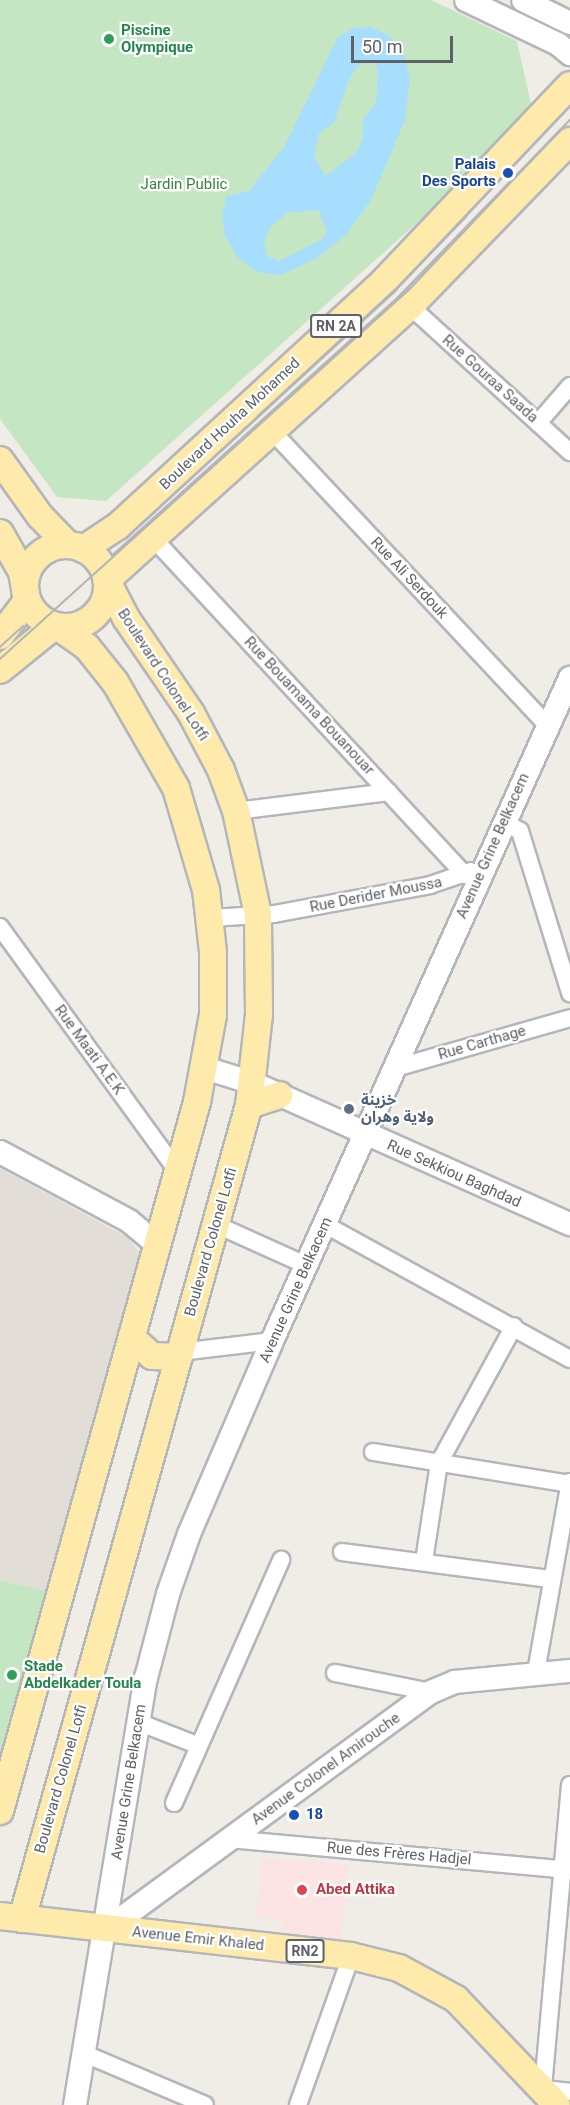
<!DOCTYPE html>
<html>
<head>
<meta charset="utf-8">
<style>
	body { margin:0 }
	#map { position:relative; width:570px; height:2105px; overflow:hidden; background:#efede6; font-family:Roboto,"Noto Sans Arabic",sans-serif }
	div>[style] { position:absolute }
	.education>* { inset:0; background:#e2ded7 }
	.medical>* { inset:0; background:#fbe4e3 }
	.green>* { inset:0; background:#c5e6c3 }
	.water>* { inset:0; background:#a7defe }
	.roads { filter:drop-shadow(2px 0 #b3b6ba) drop-shadow(-2px 0 #b3b6ba) drop-shadow(0 2px #b3b6ba) drop-shadow(0 -2px #b3b6ba) }
	.street>* { height:16px; margin:-8px; padding:0 8px; transform-origin:8px; border-radius:8px; background:#fff }
	.secondary>* { height:22px; margin:-11px; padding:0 11px; transform-origin:11px; border-radius:11px; background:#fff }
	.primary>* { height:26px; margin:-13px; padding:0 13px; transform-origin:13px; border-radius:13px; background:#feebac }
	.primary>.ring { margin:-13px; padding:0; box-sizing:content-box; background:none; border:26px solid #feebac; border-radius:50% }
	.tram>* { height:1.5px; margin:-0.75px; padding:0 0.75px; transform-origin:0.75px; border-radius:0.75px; background:#b4b5b6 }
	.dots>* { width:16px; height:16px; translate:-50% -50%; box-sizing:border-box; border:3px solid #fff; border-radius:50% }
	span { translate:-50% -50%; white-space:nowrap; text-align:center; line-height:1.15; -webkit-text-stroke:4.5px #fff; paint-order:stroke }
	.shield-label span { padding:2px 4px; background:#fff; border:2px solid; border-radius:4px; -webkit-text-stroke-width:0 }
	.shield-label { font-size:14px; color:#5d6266; font-weight:700 }
	.leisure-label { font-size:15px; color:#27864d; font-weight:700 }
	.left { translate:0 -50%; text-align:left }
	.transit-label { font-size:15px; color:#164399; font-weight:700 }
	.right { translate:-100% -50%; text-align:right }
	.park-label { font-size:15px; color:#388436 }
	.street-label { font-size:15px; color:#5d6266 }
	.service-label { font-size:15px; color:#4e5e75; font-weight:700 }
	.health-label { font-size:15px; color:#be3a42; font-weight:700 }
	.scale { position:absolute; left:351px; top:36px; width:102px; height:27px; box-sizing:border-box; border:3px solid #5d6266; border-top:0; padding-left:8px; font-size:18px; line-height:21px; white-space:nowrap; color:#5d6266; -webkit-text-stroke:4px #fff; paint-order:stroke }
</style>
</head>
<body>
<div id="map">
	<div class="education">
		<div style="clip-path:polygon(0 1168px,127px 1237px,141px 1254px,47px 1591px,0 1580px)"></div>
	</div>
	<div class="medical">
		<div style="clip-path:polygon(262px 1858px,349px 1864px,340px 1945px,282px 1938px,283px 1920px,256px 1917px)"></div>
	</div>
	<div class="green">
		<div style="clip-path:polygon(0 0,431px 0,517px 41px,531px 104px,428px 213px,106px 501px,57px 497px,0 419px)"></div>
		<div style="clip-path:polygon(0 1580px,47px 1591px,0 1759px)"></div>
	</div>
	<div class="water">
		<div style="clip-path:polygon(evenodd,371px 27px,390px 36px,404px 53px,410px 79px,405px 120px,371px 200px,346px 235px,316px 259px,280px 275px,257px 272px,238px 258px,225px 236px,222px 216px,227px 196px,249px 191px,284px 147px,338px 37px,354px 28px,371px 27px,367px 61px,375px 63px,378px 71px,376px 103px,363px 119px,363px 138px,356px 153px,325px 176px,314px 156px,319px 133px,334px 123px,348px 82px,356px 68px,367px 61px,371px 27px,318px 210px,327px 231px,323px 239px,279px 261px,267px 256px,264px 243px,269px 229px,287px 213px,318px 210px)"></div>
	</div>
	<div class="roads">
		<div class="street">
			<div style="left:410px;top:306px;width:217px;rotate:42.4deg"></div>
			<div style="left:538px;top:423px;width:49px;rotate:-49.1deg"></div>
			<div style="left:271px;top:430px;width:404px;rotate:46.9deg"></div>
			<div style="left:152px;top:537px;width:461px;rotate:47.2deg"></div>
			<div style="left:236px;top:811px;width:154px;rotate:-7.1deg"></div>
			<div style="left:504px;top:822px;width:18px;rotate:29deg"></div>
			<div style="left:520px;top:831px;width:170px;rotate:72.8deg"></div>
			<div style="left:211px;top:918px;width:63px;rotate:-3.6deg"></div>
			<div style="left:274px;top:914px;width:159px;rotate:-10.5deg"></div>
			<div style="left:430px;top:885px;width:43px;rotate:-18.9deg"></div>
			<div style="left:0;top:927px;width:303px;rotate:54deg"></div>
			<div style="left:395px;top:1068px;width:182px;rotate:-15.9deg"></div>
			<div style="left:217px;top:1225px;width:98px;rotate:24.2deg"></div>
			<div style="left:326px;top:1225px;width:278px;rotate:28.8deg"></div>
			<div style="left:180px;top:1352px;width:93px;rotate:-6.8deg"></div>
			<div style="left:373px;top:1452px;width:200px;rotate:9.2deg"></div>
			<div style="left:342px;top:1552px;width:211px;rotate:7.4deg"></div>
			<div style="left:424px;top:1561px;width:99px;rotate:-81.3deg"></div>
			<div style="left:439px;top:1463px;width:156px;rotate:-61.3deg"></div>
			<div style="left:536px;top:1672px;width:193px;rotate:-79.9deg"></div>
			<div style="left:335px;top:1673px;width:98px;rotate:11.2deg"></div>
			<div style="left:138px;top:1722px;width:63px;rotate:21.3deg"></div>
			<div style="left:570px;top:1785px;width:305px;rotate:95.1deg"></div>
			<div style="left:543px;top:2089px;width:27px;rotate:6deg"></div>
			<div style="left:174px;top:1803px;width:266px;rotate:-66.2deg"></div>
			<div style="left:229px;top:1839px;width:342px;rotate:5.2deg"></div>
			<div style="left:85px;top:2054px;width:130px;rotate:23deg"></div>
			<div style="left:298px;top:2105px;width:158px;rotate:-70.4deg"></div>
		</div>
		<div class="secondary">
			<div style="left:466px;top:0;width:102px;rotate:25.6deg"></div>
			<div style="left:558px;top:44px;width:16px;rotate:40deg"></div>
			<div style="left:523px;top:0;width:52px;rotate:26.1deg"></div>
			<div style="left:205px;top:1068px;width:50px;rotate:17.4deg"></div>
			<div style="left:253px;top:1083px;width:347px;rotate:24deg"></div>
			<div style="left:0;top:1152px;width:146px;rotate:28.1deg"></div>
			<div style="left:129px;top:1221px;width:38px;rotate:40deg"></div>
			<div style="left:107px;top:1929px;width:401px;rotate:-36.2deg"></div>
			<div style="left:431px;top:1692px;width:26px;rotate:-23deg"></div>
			<div style="left:455px;top:1682px;width:116px;rotate:-5.5deg"></div>
			<div style="left:75px;top:2105px;width:433px;rotate:-80.6deg"></div>
			<div style="left:146px;top:1678px;width:87px;rotate:-75.3deg"></div>
			<div style="left:168px;top:1594px;width:64px;rotate:-70.7deg"></div>
			<div style="left:189px;top:1534px;width:210px;rotate:-66.7deg"></div>
			<div style="left:272px;top:1341px;width:727px;rotate:-65.8deg"></div>
		</div>
		<div class="primary">
			<div style="left:0;top:460px;width:69px;rotate:54.5deg"></div>
			<div style="left:40px;top:516px;width:39px;rotate:46deg"></div>
			<div style="left:0;top:533px;width:45px;rotate:60.6deg"></div>
			<div style="left:22px;top:572px;width:29px;rotate:80deg"></div>
			<div style="left:27px;top:601px;width:44px;rotate:127.6deg"></div>
			<div class="ring" style="left:25px;top:545px;width:56px;height:56px"></div>
			<div style="left:83px;top:549px;width:42px;rotate:-33.3deg"></div>
			<div style="left:118px;top:526px;width:362px;rotate:-42.6deg"></div>
			<div style="left:384px;top:281px;width:270px;rotate:-46.5deg"></div>
			<div style="left:107px;top:580px;width:409px;rotate:-42.1deg"></div>
			<div style="left:410px;top:306px;width:230px;rotate:-45.9deg"></div>
			<div style="left:0;top:670px;width:68px;rotate:-39.1deg"></div>
			<div style="left:249px;top:1105px;width:32px;rotate:-18deg"></div>
			<div style="left:133px;top:1339px;width:25px;rotate:42deg"></div>
			<div style="left:152px;top:1356px;width:27px;rotate:2deg"></div>
			<div style="left:0;top:1811px;width:736px;rotate:-74.47deg"></div>
			<div style="left:197px;top:1102px;width:88px;rotate:-79.6deg"></div>
			<div style="left:213px;top:1015px;width:63px;rotate:-90deg"></div>
			<div style="left:213px;top:952px;width:62px;rotate:-96.4deg"></div>
			<div style="left:206px;top:890px;width:106px;rotate:-106.4deg"></div>
			<div style="left:176px;top:788px;width:122px;rotate:-119.9deg"></div>
			<div style="left:115px;top:682px;width:45px;rotate:-128.7deg"></div>
			<div style="left:87px;top:647px;width:35px;rotate:-145deg"></div>
			<div style="left:0;top:1916px;width:353px;rotate:6.5deg"></div>
			<div style="left:351px;top:1956px;width:49px;rotate:14deg"></div>
			<div style="left:399px;top:1968px;width:65px;rotate:28.5deg"></div>
			<div style="left:456px;top:1999px;width:146px;rotate:46.4deg"></div>
			<div style="left:22px;top:1919px;width:845px;rotate:-74.42deg"></div>
			<div style="left:249px;top:1105px;width:91px;rotate:-83.7deg"></div>
			<div style="left:259px;top:1015px;width:100px;rotate:-90.6deg"></div>
			<div style="left:258px;top:915px;width:106px;rotate:-101.9deg"></div>
			<div style="left:236px;top:811px;width:44px;rotate:-110.1deg"></div>
			<div style="left:221px;top:770px;width:64px;rotate:-117.8deg"></div>
			<div style="left:191px;top:713px;width:115px;rotate:-124.4deg"></div>
			<div style="left:126px;top:618px;width:42px;rotate:-117.2deg"></div>
		</div>
	</div>
	<div class="tram">
		<div style="left:258px;top:416px;width:196px;rotate:-42.7deg"></div>
		<div style="left:402px;top:283px;width:92px;rotate:-45.9deg"></div>
		<div style="left:0;top:647px;width:31px;rotate:-42deg"></div>
		<div style="left:0;top:659px;width:552px;rotate:-42.06deg"></div>
		<div style="left:410px;top:289px;width:233px;rotate:-46.6deg"></div>
	</div>
	<div class="dots">
		<div style="left:109px;top:39px;background:#2e9e5b"></div>
		<div style="left:508px;top:173px;background:#1a4fb4"></div>
		<div style="left:349px;top:1109px;background:#5c6f8a"></div>
		<div style="left:12px;top:1675px;background:#2e9e5b"></div>
		<div style="left:294px;top:1815px;background:#1a4fb4"></div>
		<div style="left:302px;top:1890px;background:#e0444e"></div>
	</div>
	<div class="shield-label">
		<span style="left:336px;top:326px">RN 2A</span>
		<span style="left:305px;top:1951px">RN2</span>
	</div>
	<div class="leisure-label">
		<span class="left" style="left:121px;top:39px">Piscine<br>Olympique</span>
		<span class="left" style="left:24px;top:1675px">Stade<br>Abdelkader Toula</span>
	</div>
	<div class="transit-label">
		<span class="right" style="left:496px;top:173px">Palais<br>Des Sports</span>
		<span class="left" style="left:306px;top:1815px">18</span>
	</div>
	<div class="park-label">
		<span style="left:184px;top:185px">Jardin Public</span>
	</div>
	<div class="street-label">
		<span style="left:490px;top:379px;rotate:42deg">Rue Gouraa Saada</span>
		<span style="left:230px;top:424px;rotate:-43deg">Boulevard Houha Mohamed</span>
		<span style="left:409px;top:578px;rotate:47deg">Rue Ali Serdouk</span>
		<span style="left:163px;top:675px;rotate:57deg">Boulevard Colonel Lotfi</span>
		<span style="left:309px;top:706px;rotate:47deg">Rue Bouamama Bouanouar</span>
		<span style="left:493px;top:846px;rotate:-66deg">Avenue Grine Belkacem</span>
		<span style="left:376px;top:895px;rotate:-11deg">Rue Derider Moussa</span>
		<span style="left:482px;top:1043px;rotate:-16deg">Rue Carthage</span>
		<span style="left:89px;top:1050px;rotate:54deg">Rue Maati A.E.K</span>
		<span style="left:454px;top:1174px;rotate:24deg">Rue Sekkiou Baghdad</span>
		<span style="left:211px;top:1242px;rotate:-74deg">Boulevard Colonel Lotfi</span>
		<span style="left:296px;top:1290px;rotate:-66deg">Avenue Grine Belkacem</span>
		<span style="left:326px;top:1769px;rotate:-36deg">Avenue Colonel Amirouche</span>
		<span style="left:61px;top:1779px;rotate:-74deg">Boulevard Colonel Lotfi</span>
		<span style="left:129px;top:1782px;rotate:-81deg">Avenue Grine Belkacem</span>
		<span style="left:399px;top:1854px;rotate:5deg">Rue des Frères Hadjel</span>
		<span style="left:198px;top:1939px;rotate:6deg">Avenue Emir Khaled</span>
	</div>
	<div class="service-label">
		<span class="left" style="left:361px;top:1109px">خزينة<br>ولاية وهران</span>
	</div>
	<div class="health-label">
		<span class="left" style="left:316px;top:1890px">Abed Attika</span>
	</div>
	<div class="scale">50 m</div>
</div>
</body>
</html>
